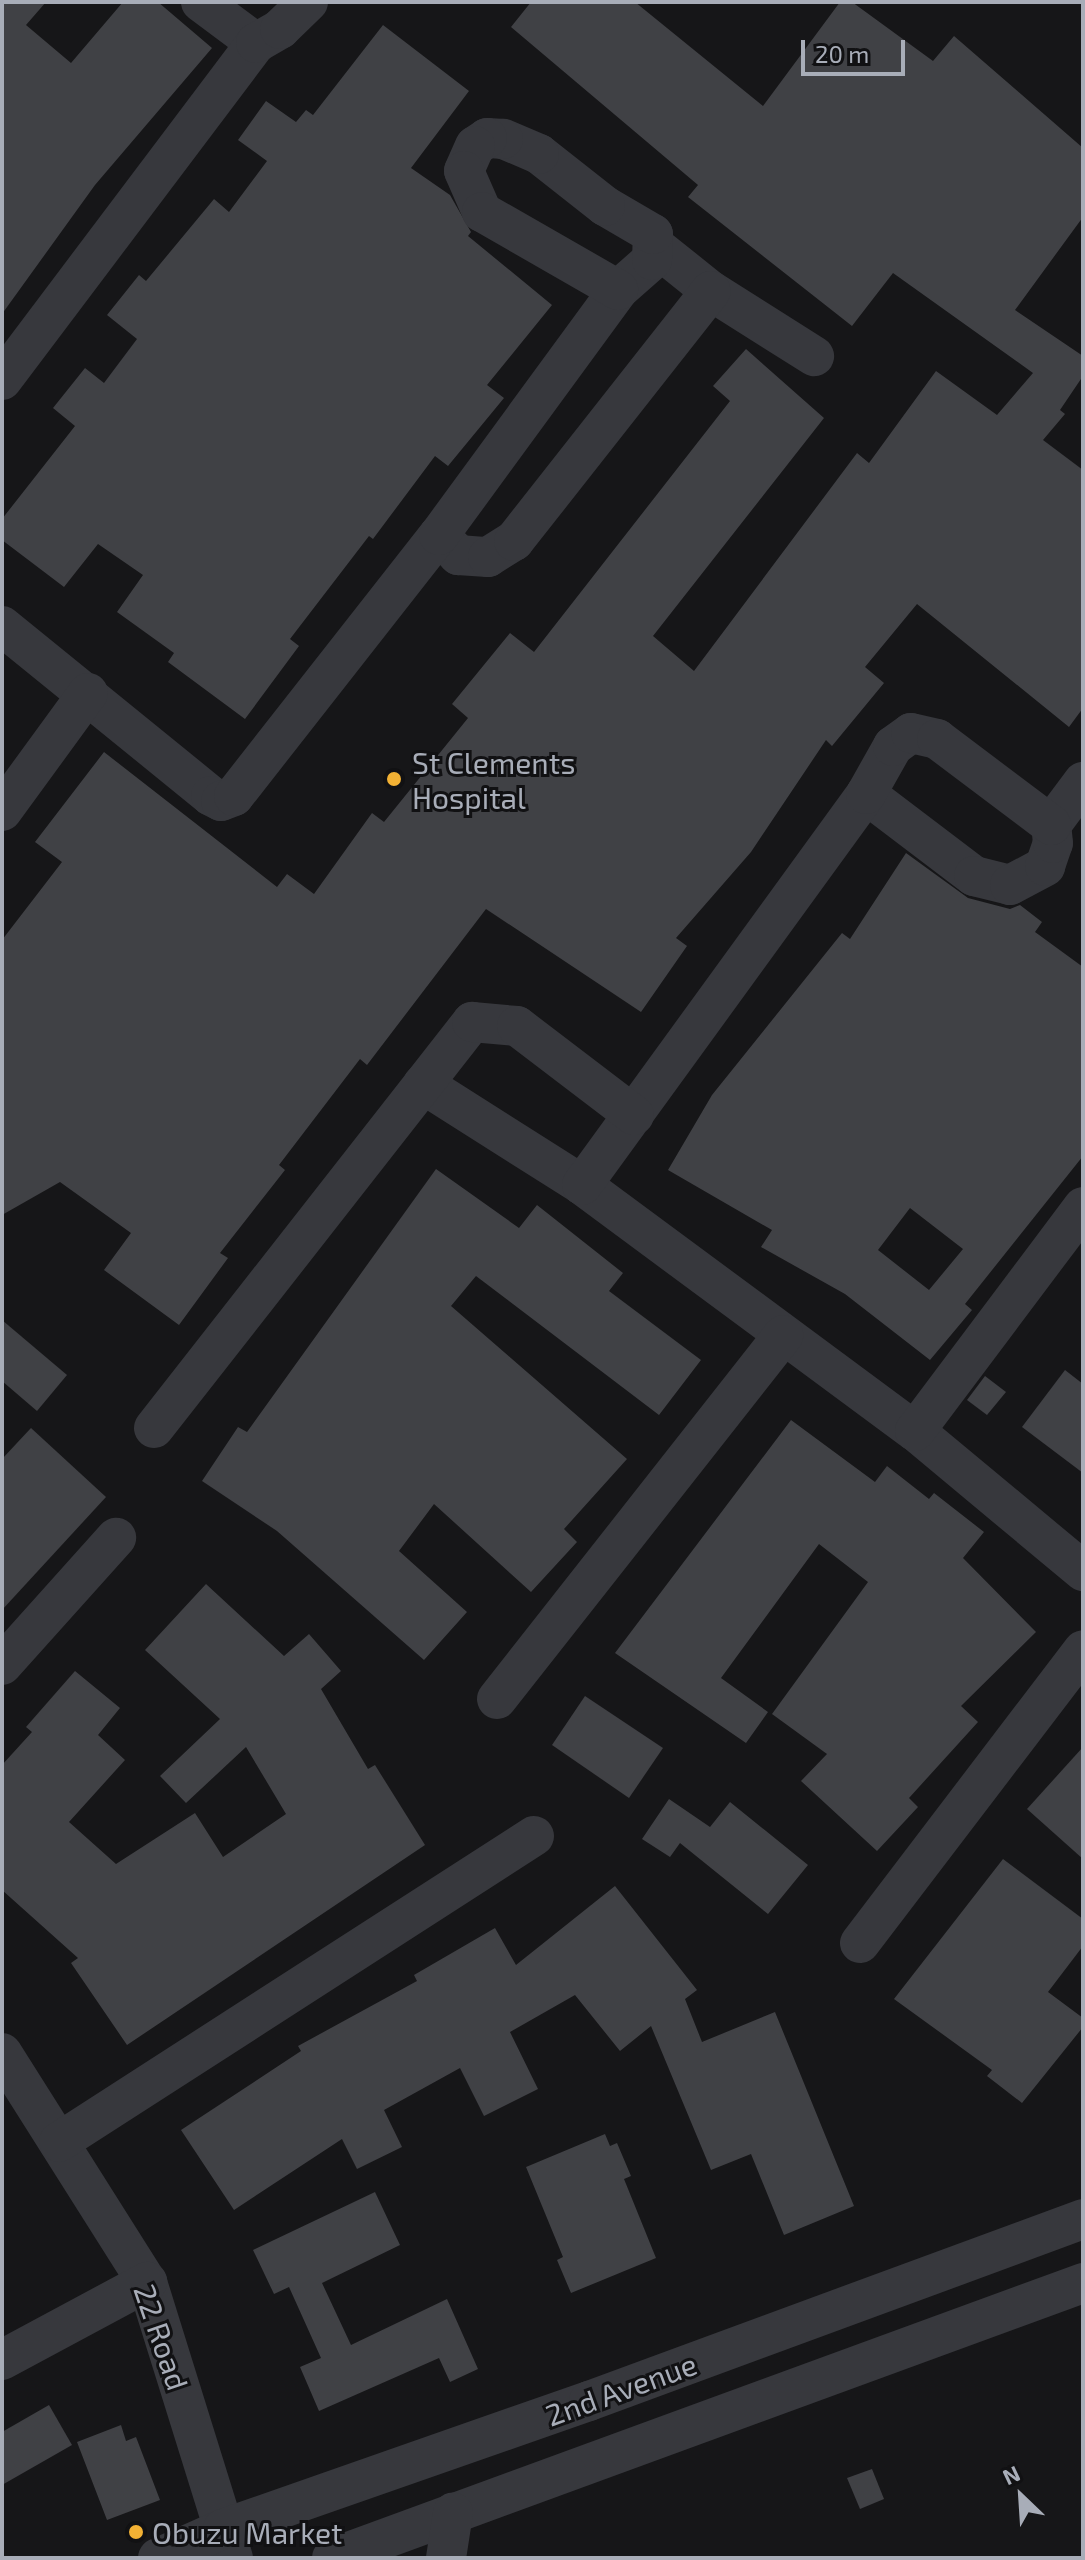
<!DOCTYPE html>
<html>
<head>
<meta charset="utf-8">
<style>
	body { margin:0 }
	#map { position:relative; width:1085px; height:2560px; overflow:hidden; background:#161618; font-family:"Exo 2",sans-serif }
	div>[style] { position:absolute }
	.building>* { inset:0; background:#404145 }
	.minor>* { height:40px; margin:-20px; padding:0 20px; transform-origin:20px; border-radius:20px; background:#37383d }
	.dots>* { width:22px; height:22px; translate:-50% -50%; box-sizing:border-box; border:4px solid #111113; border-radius:50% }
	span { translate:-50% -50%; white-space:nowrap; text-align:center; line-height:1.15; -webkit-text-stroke:6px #111113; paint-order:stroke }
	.poi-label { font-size:30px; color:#a8adb8 }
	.left { translate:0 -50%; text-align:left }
	.street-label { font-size:30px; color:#a8adb8 }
	.frame { position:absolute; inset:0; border:4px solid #a8adb8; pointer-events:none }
	.north { position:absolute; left:981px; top:2456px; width:80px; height:80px; -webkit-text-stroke:6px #111113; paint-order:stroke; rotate:335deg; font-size:22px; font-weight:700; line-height:32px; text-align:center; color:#a8adb8 }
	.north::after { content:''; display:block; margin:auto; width:28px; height:36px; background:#a8adb8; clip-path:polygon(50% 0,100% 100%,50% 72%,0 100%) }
	.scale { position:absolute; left:801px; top:40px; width:104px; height:36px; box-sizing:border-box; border:4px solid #a8adb8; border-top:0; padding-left:10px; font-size:24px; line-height:28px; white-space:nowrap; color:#a8adb8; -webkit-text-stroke:6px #111113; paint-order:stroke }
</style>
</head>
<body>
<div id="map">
	<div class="building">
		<div style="clip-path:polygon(2px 2px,46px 2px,26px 25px,71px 63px,123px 2px,158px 2px,212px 48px,95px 185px,2px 314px)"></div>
		<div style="clip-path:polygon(531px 2px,635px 2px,763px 106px,840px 2px,852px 2px,933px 61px,954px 36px,1083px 148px,1083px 217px,1015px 310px,1083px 356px,1083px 376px,1060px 410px,1065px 414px,1043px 440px,1083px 470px,1083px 708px,1069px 727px,917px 604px,865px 667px,884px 683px,832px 746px,826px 740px,751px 852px,676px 938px,687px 946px,641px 1012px,486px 909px,367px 1065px,360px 1059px,279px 1165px,285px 1170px,220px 1253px,228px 1258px,179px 1325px,104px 1270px,131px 1233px,60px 1182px,2px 1215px,2px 940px,62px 862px,35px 842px,104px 752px,277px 887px,287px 874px,314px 894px,372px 813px,384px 822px,468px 718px,452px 704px,510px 633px,534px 652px,730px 401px,713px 386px,746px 349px,824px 418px,653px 636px,694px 671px,857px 453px,869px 463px,936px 371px,997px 415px,1033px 373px,893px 273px,852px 326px,688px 197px,698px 185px,511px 27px)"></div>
		<div style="clip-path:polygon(383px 25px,469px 91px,411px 168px,450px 195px,471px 232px,468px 236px,552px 305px,487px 385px,504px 398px,448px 466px,435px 456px,373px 539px,369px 536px,290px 639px,299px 646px,245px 719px,168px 662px,174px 653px,117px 612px,143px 575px,98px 544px,64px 587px,2px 540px,2px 519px,75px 426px,53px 408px,85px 368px,104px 383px,137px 339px,107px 315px,139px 275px,146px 281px,214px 199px,229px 212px,267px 161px,238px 140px,266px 101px,296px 122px,306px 110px,313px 115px)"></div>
		<div style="clip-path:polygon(evenodd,906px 853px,968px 898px,1010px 909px,1020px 905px,1042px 922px,1035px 932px,1083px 967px,1083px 1156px,965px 1304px,972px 1310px,930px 1360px,845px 1294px,761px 1247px,772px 1230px,668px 1170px,712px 1095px,842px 933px,850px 939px,906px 853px,910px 1208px,963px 1249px,929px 1290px,878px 1250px,910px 1208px)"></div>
		<div style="clip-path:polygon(436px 1169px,519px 1228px,537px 1205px,623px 1273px,609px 1291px,701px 1360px,659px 1415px,476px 1276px,451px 1306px,627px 1459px,564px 1529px,577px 1542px,531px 1592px,434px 1504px,399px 1551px,467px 1612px,424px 1660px,277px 1531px,202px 1481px,238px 1427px,247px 1432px)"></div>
		<div style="clip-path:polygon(2px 1320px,67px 1375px,37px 1411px,2px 1381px)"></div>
		<div style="clip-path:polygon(1065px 1370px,1083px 1384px,1083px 1473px,1022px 1427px)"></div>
		<div style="clip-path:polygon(985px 1376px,1006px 1392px,987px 1415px,967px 1400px)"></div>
		<div style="clip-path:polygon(791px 1420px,875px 1482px,887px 1466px,929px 1499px,934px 1493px,984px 1532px,963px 1558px,1036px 1632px,961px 1706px,978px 1722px,909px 1798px,918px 1807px,877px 1851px,801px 1781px,827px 1754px,772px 1714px,868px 1582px,819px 1544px,721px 1678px,768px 1712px,746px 1743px,615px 1653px)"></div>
		<div style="clip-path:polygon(31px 1428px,106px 1497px,2px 1610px,2px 1459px)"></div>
		<div style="clip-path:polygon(206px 1584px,284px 1656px,309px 1634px,341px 1671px,321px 1689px,368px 1769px,375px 1765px,425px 1845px,127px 2045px,71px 1963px,78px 1958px,2px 1890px,2px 1765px,32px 1732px,26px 1727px,75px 1671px,120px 1708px,98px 1735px,125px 1760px,69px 1822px,116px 1864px,195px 1813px,223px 1857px,286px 1814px,246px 1747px,186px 1803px,160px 1776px,220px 1719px,145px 1650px)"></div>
		<div style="clip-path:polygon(585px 1696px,663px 1748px,629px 1798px,552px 1745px)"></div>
		<div style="clip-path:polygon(1083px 1747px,1083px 1859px,1027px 1809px)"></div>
		<div style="clip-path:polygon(669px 1799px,710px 1827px,730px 1802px,808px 1865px,768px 1914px,680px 1843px,670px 1857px,642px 1839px)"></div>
		<div style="clip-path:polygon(1003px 1859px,1083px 1919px,1083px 1946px,1048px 1992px,1083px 2018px,1083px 2027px,1022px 2103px,987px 2076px,992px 2070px,894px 1999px)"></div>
		<div style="clip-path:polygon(615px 1886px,697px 1990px,685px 1999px,702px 2042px,775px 2012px,854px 2206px,784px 2235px,751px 2154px,711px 2170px,651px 2026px,620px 2051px,575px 1995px,510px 2032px,538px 2089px,484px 2116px,460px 2068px,384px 2110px,402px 2147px,357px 2169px,342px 2139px,234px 2210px,181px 2130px,301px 2051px,298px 2046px,417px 1981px,414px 1975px,495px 1928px,516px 1965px)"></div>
		<div style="clip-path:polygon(605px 2134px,610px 2146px,617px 2143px,631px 2176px,624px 2179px,656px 2258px,571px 2293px,557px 2260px,563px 2257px,526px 2167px)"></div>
		<div style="clip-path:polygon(375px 2192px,400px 2245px,322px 2283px,351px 2345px,447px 2299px,478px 2369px,450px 2382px,439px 2358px,319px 2411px,300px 2367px,321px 2358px,289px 2287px,274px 2294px,253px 2250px)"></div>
		<div style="clip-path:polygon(49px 2405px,72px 2445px,2px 2485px,2px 2432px)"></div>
		<div style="clip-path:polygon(121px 2425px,126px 2441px,136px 2437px,160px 2500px,107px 2520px,77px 2442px)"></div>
		<div style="clip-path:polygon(872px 2469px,884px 2499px,860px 2509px,847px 2478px)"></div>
	</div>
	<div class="minor">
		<div style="left:201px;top:2px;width:69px;rotate:36.7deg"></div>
		<div style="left:656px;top:247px;width:70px;rotate:38.7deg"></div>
		<div style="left:711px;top:291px;width:122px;rotate:32.3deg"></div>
		<div style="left:2px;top:380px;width:422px;rotate:-53deg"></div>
		<div style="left:256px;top:43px;width:28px;rotate:-30deg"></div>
		<div style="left:280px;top:29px;width:39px;rotate:-44deg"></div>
		<div style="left:439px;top:535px;width:28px;rotate:46deg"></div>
		<div style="left:458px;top:555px;width:30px;rotate:4deg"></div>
		<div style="left:488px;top:557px;width:31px;rotate:-32deg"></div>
		<div style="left:514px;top:541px;width:318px;rotate:-51.8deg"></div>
		<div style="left:2px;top:626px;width:269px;rotate:39.1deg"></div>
		<div style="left:211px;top:796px;width:11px;rotate:27deg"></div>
		<div style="left:221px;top:801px;width:14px;rotate:-21deg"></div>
		<div style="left:234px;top:796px;width:332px;rotate:-51.9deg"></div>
		<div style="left:439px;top:535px;width:303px;rotate:-53.8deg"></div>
		<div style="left:618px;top:290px;width:45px;rotate:-41.4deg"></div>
		<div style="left:652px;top:260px;width:26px;rotate:-88deg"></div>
		<div style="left:653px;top:234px;width:56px;rotate:-149.7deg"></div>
		<div style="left:605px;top:206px;width:84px;rotate:-141.8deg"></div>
		<div style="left:539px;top:154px;width:39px;rotate:-157deg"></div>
		<div style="left:503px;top:139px;width:16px;rotate:-176deg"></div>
		<div style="left:487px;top:138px;width:14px;rotate:146deg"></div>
		<div style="left:475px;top:146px;width:27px;rotate:114deg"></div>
		<div style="left:464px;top:171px;width:45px;rotate:66.3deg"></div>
		<div style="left:482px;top:212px;width:157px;rotate:29.8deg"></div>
		<div style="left:866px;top:794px;width:136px;rotate:37.2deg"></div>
		<div style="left:974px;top:876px;width:37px;rotate:14deg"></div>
		<div style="left:1010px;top:885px;width:40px;rotate:-28deg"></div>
		<div style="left:1045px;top:866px;width:24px;rotate:-71deg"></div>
		<div style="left:1053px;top:843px;width:18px;rotate:-96deg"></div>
		<div style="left:1051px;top:825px;width:54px;rotate:-53.3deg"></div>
		<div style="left:2px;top:811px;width:146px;rotate:-53.9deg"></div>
		<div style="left:423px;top:1084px;width:188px;rotate:32.4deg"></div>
		<div style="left:582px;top:1185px;width:414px;rotate:36.5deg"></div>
		<div style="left:915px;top:1431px;width:219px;rotate:39.8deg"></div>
		<div style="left:582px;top:1185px;width:483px;rotate:-54deg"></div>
		<div style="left:866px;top:794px;width:55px;rotate:-60.6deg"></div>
		<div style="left:893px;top:746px;width:22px;rotate:-36deg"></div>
		<div style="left:911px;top:733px;width:27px;rotate:13deg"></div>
		<div style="left:937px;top:739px;width:143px;rotate:37deg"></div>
		<div style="left:154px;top:1428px;width:516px;rotate:-51.93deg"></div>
		<div style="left:472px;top:1022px;width:45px;rotate:5.1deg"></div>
		<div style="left:517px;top:1026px;width:147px;rotate:37.3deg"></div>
		<div style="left:915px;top:1431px;width:280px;rotate:-53.1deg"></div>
		<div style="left:2px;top:1665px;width:171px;rotate:-48.1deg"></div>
		<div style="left:497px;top:1699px;width:463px;rotate:-51.8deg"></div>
		<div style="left:860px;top:1943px;width:368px;rotate:-52.7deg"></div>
		<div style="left:2px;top:2053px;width:271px;rotate:57.7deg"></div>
		<div style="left:147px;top:2282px;width:289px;rotate:72.7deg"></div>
		<div style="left:59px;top:2142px;width:565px;rotate:-32.79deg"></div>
		<div style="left:2px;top:2360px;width:165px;rotate:-28.3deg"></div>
		<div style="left:158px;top:2558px;width:71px;rotate:-24deg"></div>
		<div style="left:223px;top:2529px;width:388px;rotate:-19.3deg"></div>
		<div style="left:589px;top:2401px;width:526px;rotate:-20.22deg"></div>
		<div style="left:332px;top:2558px;width:800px;rotate:-20.11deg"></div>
		<div style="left:446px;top:2558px;width:46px;rotate:-81.2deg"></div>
	</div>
	<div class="dots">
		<div style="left:394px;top:779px;background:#f2b134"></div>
		<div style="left:136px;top:2532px;background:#f2b134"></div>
	</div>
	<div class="poi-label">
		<span class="left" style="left:412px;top:779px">St Clements<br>Hospital</span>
		<span class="left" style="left:152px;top:2532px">Obuzu Market</span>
	</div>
	<div class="street-label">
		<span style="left:162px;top:2337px;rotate:71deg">22 Road</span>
		<span style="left:621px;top:2389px;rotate:-20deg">2nd Avenue</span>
	</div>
	<div class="frame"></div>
	<div class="north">N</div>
	<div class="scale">20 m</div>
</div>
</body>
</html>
